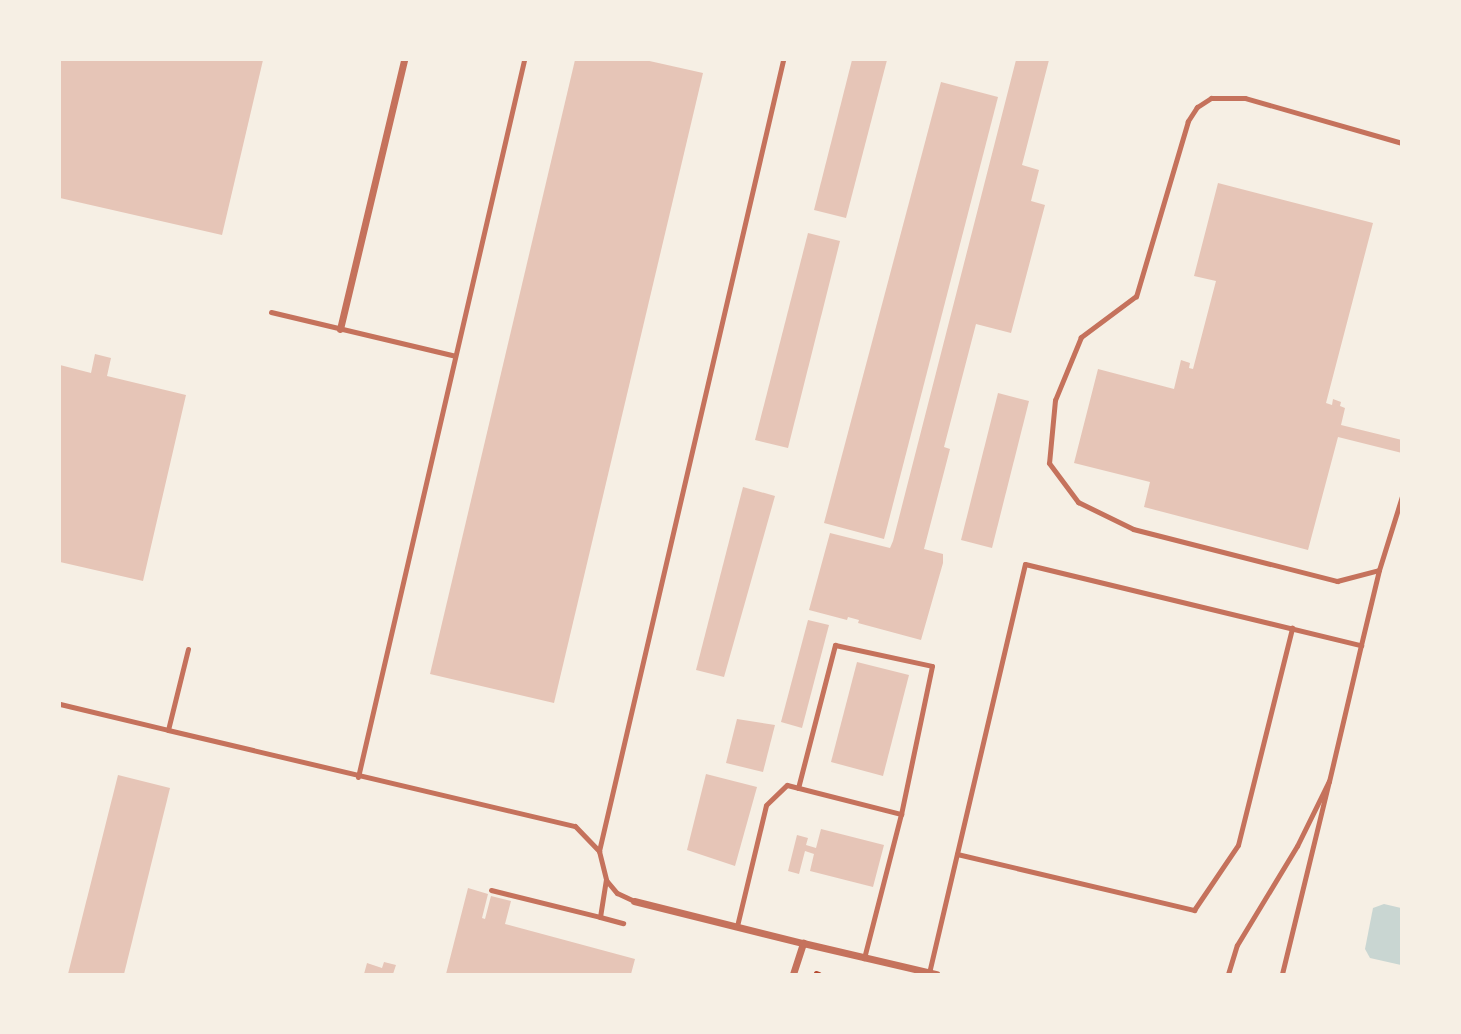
<!DOCTYPE html>
<html>
<head>
<meta charset="utf-8">
<style>
	body { margin:0 }
	#map { position:relative; width:1461px; height:1034px; overflow:hidden; background:#f6efe4; font-family:"Nunito Sans",sans-serif }
	div>[style] { position:absolute }
	.water>* { inset:0; background:#c9d6d2 }
	.building>* { inset:0; background:#e6c5b7 }
	.path>* { height:4.5px; margin:-2.25px; padding:0 2.25px; transform-origin:2.25px; border-radius:2.25px; background:#b5482f }
	.service>* { height:5px; margin:-2.5px; padding:0 2.5px; transform-origin:2.5px; border-radius:2.5px; background:#c5725c }
	.minor>* { height:7px; margin:-3.5px; padding:0 3.5px; transform-origin:3.5px; border-radius:3.5px; background:#c5725c }
	span { translate:-50% -50%; white-space:nowrap; text-align:center; line-height:1.15; -webkit-text-stroke:6px #f6efe4; paint-order:stroke }
	.frame { position:absolute; inset:0; border:61px solid #f6efe4; pointer-events:none }
</style>
</head>
<body>
<div id="map">
	<div class="water">
		<div style="clip-path:polygon(1384px 904px,1401px 908px,1401px 965px,1370px 958px,1365px 949px,1373px 908px)"></div>
	</div>
	<div class="building">
		<div style="clip-path:polygon(60px 60px,263px 60px,222px 235px,60px 198px)"></div>
		<div style="clip-path:polygon(575px 60px,645px 60px,703px 73px,554px 703px,430px 674px)"></div>
		<div style="clip-path:polygon(852px 60px,887px 60px,846px 218px,814px 210px)"></div>
		<div style="clip-path:polygon(1016px 60px,1049px 60px,1022px 165px,1039px 170px,1031px 201px,1045px 205px,1011px 333px,976px 324px,944px 447px,950px 449px,924px 549px,943px 554px,943px 563px,921px 640px,858px 623px,859px 620px,848px 617px,847px 620px,809px 610px,830px 533px,890px 548px,893px 541px)"></div>
		<div style="clip-path:polygon(941px 82px,998px 97px,884px 539px,824px 523px)"></div>
		<div style="clip-path:polygon(1218px 183px,1373px 223px,1326px 403px,1332px 405px,1333px 399px,1341px 402px,1340px 406px,1345px 408px,1341px 425px,1402px 440px,1402px 453px,1338px 437px,1308px 550px,1144px 507px,1150px 482px,1074px 463px,1098px 369px,1174px 389px,1181px 360px,1190px 363px,1189px 368px,1193px 369px,1216px 281px,1194px 276px)"></div>
		<div style="clip-path:polygon(808px 233px,840px 241px,788px 448px,755px 440px)"></div>
		<div style="clip-path:polygon(95px 354px,111px 358px,107px 376px,186px 395px,143px 581px,60px 562px,60px 365px,91px 373px)"></div>
		<div style="clip-path:polygon(998px 393px,1029px 401px,992px 548px,961px 540px)"></div>
		<div style="clip-path:polygon(743px 487px,775px 496px,724px 677px,696px 670px)"></div>
		<div style="clip-path:polygon(808px 620px,829px 625px,802px 728px,781px 722px)"></div>
		<div style="clip-path:polygon(857px 662px,909px 675px,883px 776px,831px 762px)"></div>
		<div style="clip-path:polygon(737px 719px,775px 725px,763px 772px,726px 763px)"></div>
		<div style="clip-path:polygon(706px 774px,757px 787px,735px 866px,687px 850px)"></div>
		<div style="clip-path:polygon(118px 775px,170px 788px,124px 974px,68px 974px)"></div>
		<div style="clip-path:polygon(821px 829px,884px 845px,873px 887px,810px 871px,814px 854px,805px 851px,799px 874px,788px 871px,797px 835px,808px 838px,806px 845px,816px 848px)"></div>
		<div style="clip-path:polygon(468px 888px,488px 894px,482px 918px,485px 919px,491px 896px,511px 901px,505px 924px,635px 959px,631px 974px,446px 974px)"></div>
		<div style="clip-path:polygon(384px 962px,396px 965px,393px 974px,364px 974px,367px 963px,382px 968px)"></div>
	</div>
	<div class="path">
		<div style="left:816px;top:973px;width:3px;rotate:18deg"></div>
	</div>
	<div class="service">
		<div style="left:1402px;top:143px;width:163px;rotate:-164deg"></div>
		<div style="left:1245px;top:98px;width:34px;rotate:180deg"></div>
		<div style="left:1211px;top:98px;width:17px;rotate:147deg"></div>
		<div style="left:1197px;top:107px;width:17px;rotate:123deg"></div>
		<div style="left:1188px;top:121px;width:183px;rotate:106.5deg"></div>
		<div style="left:1136px;top:296px;width:69px;rotate:143.3deg"></div>
		<div style="left:1081px;top:337px;width:68px;rotate:112.4deg"></div>
		<div style="left:1055px;top:400px;width:63px;rotate:95.4deg"></div>
		<div style="left:1049px;top:463px;width:49px;rotate:53.4deg"></div>
		<div style="left:1078px;top:502px;width:61px;rotate:26.1deg"></div>
		<div style="left:1133px;top:529px;width:211px;rotate:14.3deg"></div>
		<div style="left:1337px;top:581px;width:43px;rotate:-14.7deg"></div>
		<div style="left:1379px;top:570px;width:77px;rotate:-72.7deg"></div>
		<div style="left:271px;top:312px;width:189px;rotate:13.4deg"></div>
		<div style="left:1361px;top:645px;width:77px;rotate:-76.5deg"></div>
		<div style="left:188px;top:649px;width:83px;rotate:103.9deg"></div>
		<div style="left:168px;top:730px;width:418px;rotate:13.3deg"></div>
		<div style="left:575px;top:826px;width:35px;rotate:46deg"></div>
		<div style="left:599px;top:851px;width:30px;rotate:76deg"></div>
		<div style="left:606px;top:880px;width:17px;rotate:50deg"></div>
		<div style="left:617px;top:893px;width:19px;rotate:25deg"></div>
		<div style="left:60px;top:704px;width:111px;rotate:13.5deg"></div>
		<div style="left:358px;top:777px;width:736px;rotate:-76.96deg"></div>
		<div style="left:798px;top:788px;width:148px;rotate:-75.5deg"></div>
		<div style="left:835px;top:645px;width:99px;rotate:12.2deg"></div>
		<div style="left:932px;top:666px;width:151px;rotate:101.8deg"></div>
		<div style="left:599px;top:851px;width:812px;rotate:-76.9deg"></div>
		<div style="left:957px;top:854px;width:244px;rotate:13.3deg"></div>
		<div style="left:1194px;top:910px;width:78px;rotate:-55.9deg"></div>
		<div style="left:1238px;top:845px;width:224px;rotate:-76deg"></div>
		<div style="left:491px;top:890px;width:112px;rotate:13.9deg"></div>
		<div style="left:600px;top:917px;width:37px;rotate:-81deg"></div>
		<div style="left:600px;top:917px;width:24px;rotate:15deg"></div>
		<div style="left:737px;top:926px;width:124px;rotate:-76.5deg"></div>
		<div style="left:766px;top:805px;width:29px;rotate:-44deg"></div>
		<div style="left:787px;top:785px;width:118px;rotate:14.3deg"></div>
		<div style="left:901px;top:814px;width:149px;rotate:104.4deg"></div>
		<div style="left:929px;top:973px;width:420px;rotate:-76.8deg"></div>
		<div style="left:1025px;top:564px;width:346px;rotate:13.6deg"></div>
		<div style="left:1361px;top:645px;width:140px;rotate:103.2deg"></div>
		<div style="left:1228px;top:974px;width:30px;rotate:-73deg"></div>
		<div style="left:1237px;top:945px;width:116px;rotate:-58.8deg"></div>
		<div style="left:1297px;top:846px;width:72px;rotate:-63.8deg"></div>
		<div style="left:1329px;top:781px;width:199px;rotate:103.7deg"></div>
	</div>
	<div class="minor">
		<div style="left:340px;top:329px;width:277px;rotate:-76.6deg"></div>
		<div style="left:634px;top:901px;width:174px;rotate:14deg"></div>
		<div style="left:793px;top:974px;width:33px;rotate:-72deg"></div>
		<div style="left:803px;top:943px;width:137px;rotate:13.1deg"></div>
	</div>
	<div class="frame"></div>
</div>
</body>
</html>
